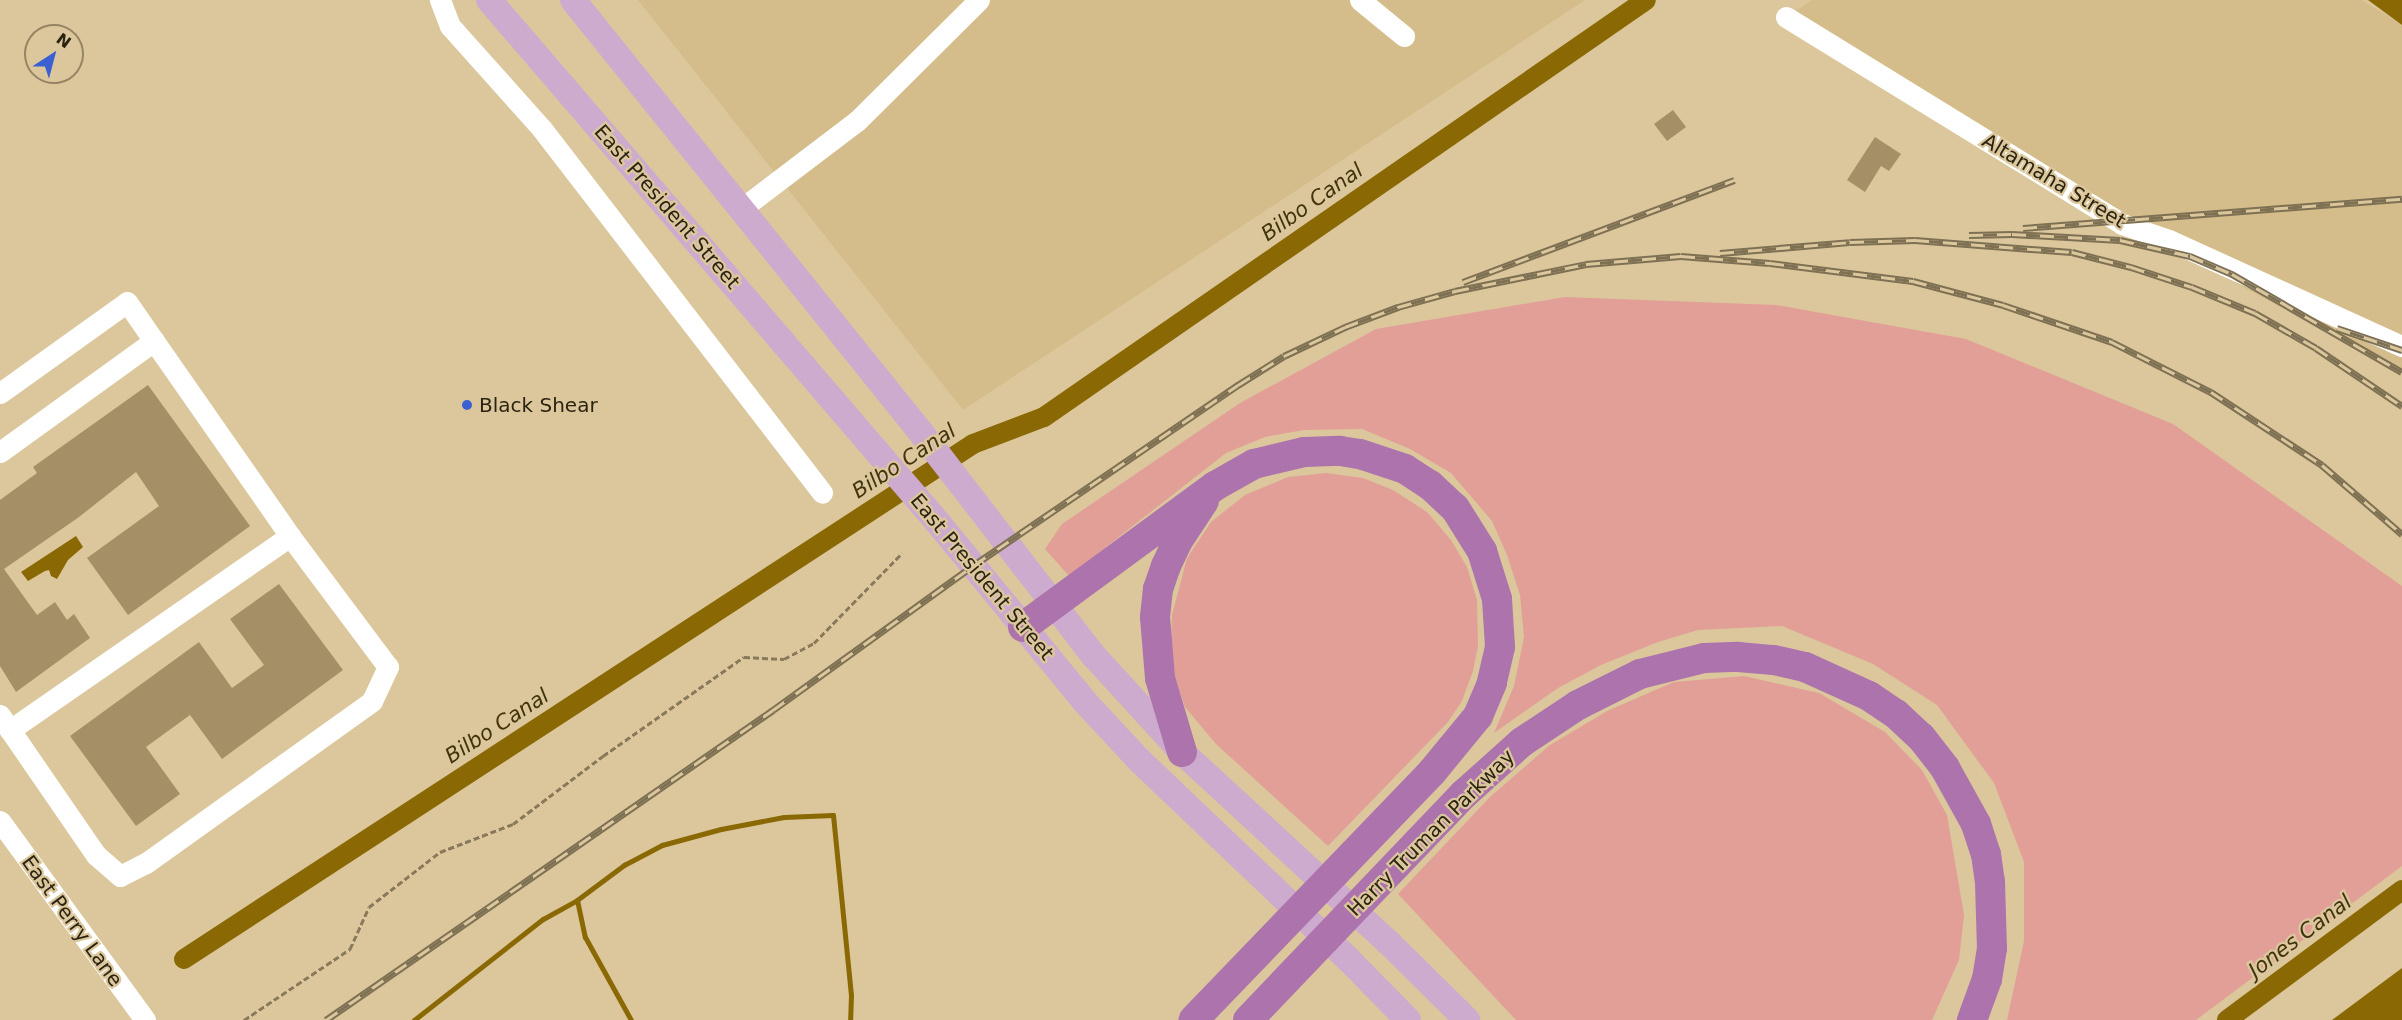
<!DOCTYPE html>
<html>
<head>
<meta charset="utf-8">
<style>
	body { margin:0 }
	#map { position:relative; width:2402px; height:1020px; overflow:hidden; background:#dbc79b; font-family:"DejaVu Sans",sans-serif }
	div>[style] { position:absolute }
	.built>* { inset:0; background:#d4bd8a }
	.green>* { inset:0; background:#e29f98 }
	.water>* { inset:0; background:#8a6904 }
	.stream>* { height:5px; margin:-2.5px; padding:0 2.5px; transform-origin:2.5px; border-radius:2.5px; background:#8a6904 }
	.canal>* { height:20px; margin:-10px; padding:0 10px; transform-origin:10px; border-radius:10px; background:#8a6904 }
	.building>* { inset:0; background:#a39066 }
	.path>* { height:3px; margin-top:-1.5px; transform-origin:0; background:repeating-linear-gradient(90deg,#88795a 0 6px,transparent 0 9px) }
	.minor>* { height:21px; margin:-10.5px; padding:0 10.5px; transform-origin:10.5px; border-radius:10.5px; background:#fff }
	.major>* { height:26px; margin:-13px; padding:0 13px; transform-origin:13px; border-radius:13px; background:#cdabce }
	.highway>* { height:30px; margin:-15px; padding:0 15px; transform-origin:15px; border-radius:15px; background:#ac73ad }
	.rail>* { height:7px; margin-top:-3.5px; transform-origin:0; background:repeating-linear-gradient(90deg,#dbc79b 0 14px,#7e7053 0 28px); box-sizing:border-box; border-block:2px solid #7e7053 }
	.dots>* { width:16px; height:16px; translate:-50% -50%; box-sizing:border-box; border:3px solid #dbc79b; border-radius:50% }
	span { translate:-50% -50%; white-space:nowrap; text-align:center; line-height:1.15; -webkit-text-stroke:4.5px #dbc79b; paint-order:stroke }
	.street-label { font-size:20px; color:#2b2312 }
	.poi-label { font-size:20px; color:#2b2312 }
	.left { translate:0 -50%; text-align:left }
	.water-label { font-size:21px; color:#41330e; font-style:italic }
	.north { position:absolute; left:24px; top:24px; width:60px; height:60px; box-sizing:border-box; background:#dbc79b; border:2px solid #958564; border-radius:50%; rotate:36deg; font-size:16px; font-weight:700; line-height:24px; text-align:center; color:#2b2312 }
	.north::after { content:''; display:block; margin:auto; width:21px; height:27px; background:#3b60d1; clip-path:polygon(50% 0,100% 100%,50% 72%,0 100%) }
</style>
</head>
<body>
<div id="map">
	<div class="built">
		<div style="clip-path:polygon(638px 0,1585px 0,963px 410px)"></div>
		<div style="clip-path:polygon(1812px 0,2361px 0,2402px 24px,2402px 370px,2122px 224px,1786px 17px)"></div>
	</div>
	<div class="green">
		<div style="clip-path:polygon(1565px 297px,1776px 305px,1966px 339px,2173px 424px,2402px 586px,2402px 866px,2196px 1020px,2007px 1020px,2024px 941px,2024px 862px,1994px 783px,1937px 705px,1873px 664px,1782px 626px,1698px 630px,1658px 642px,1601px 665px,1558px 688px,1494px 733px,1514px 686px,1524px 637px,1520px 595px,1507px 555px,1492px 521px,1451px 473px,1410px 449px,1362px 429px,1304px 430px,1265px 437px,1226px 453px,1069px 576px,1045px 549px,1062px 524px,1240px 403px,1376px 329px)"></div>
		<div style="clip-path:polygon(1326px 473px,1363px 478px,1393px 490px,1427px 512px,1451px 540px,1467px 567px,1477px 600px,1478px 646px,1473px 671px,1462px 701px,1448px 722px,1328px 846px,1216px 744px,1185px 707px,1170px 662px,1172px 615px,1187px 558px,1211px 522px,1245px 495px,1288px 477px)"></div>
		<div style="clip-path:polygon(1744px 676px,1819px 693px,1885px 732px,1922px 770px,1947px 815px,1964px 915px,1959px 960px,1932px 1020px,1516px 1020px,1398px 894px,1490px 797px,1550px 745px,1607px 711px,1674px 682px)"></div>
	</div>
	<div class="water">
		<div style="clip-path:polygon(2368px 0,2402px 0,2402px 25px)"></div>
		<div style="clip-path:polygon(76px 536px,83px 547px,68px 560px,57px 579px,51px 576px,49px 570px,45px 571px,28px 581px,21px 572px)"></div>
		<div style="clip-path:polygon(2402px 968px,2402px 1020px,2332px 1020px)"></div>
	</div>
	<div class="stream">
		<div style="left:577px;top:900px;width:38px;rotate:78deg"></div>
		<div style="left:585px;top:937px;width:95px;rotate:61deg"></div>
		<div style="left:414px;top:1020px;width:164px;rotate:-38.1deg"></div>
		<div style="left:543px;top:919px;width:39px;rotate:-29deg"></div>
		<div style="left:577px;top:900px;width:59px;rotate:-36.7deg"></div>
		<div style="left:624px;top:865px;width:43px;rotate:-27.8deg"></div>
		<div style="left:662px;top:845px;width:61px;rotate:-15.2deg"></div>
		<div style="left:721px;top:829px;width:64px;rotate:-10.8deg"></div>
		<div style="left:784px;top:817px;width:49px;rotate:-2.3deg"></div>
		<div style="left:833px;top:815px;width:181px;rotate:84.3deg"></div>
		<div style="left:851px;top:995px;width:25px;rotate:92deg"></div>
	</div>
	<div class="canal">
		<div style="left:184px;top:959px;width:942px;rotate:-33.13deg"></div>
		<div style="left:973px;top:444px;width:76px;rotate:-20.8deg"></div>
		<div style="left:1044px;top:417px;width:732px;rotate:-34.71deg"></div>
		<div style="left:2227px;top:1020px;width:218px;rotate:-36.6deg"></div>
	</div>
	<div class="building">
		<div style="clip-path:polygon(1673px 110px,1686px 127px,1667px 141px,1654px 124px)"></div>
		<div style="clip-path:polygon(1875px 137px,1901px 154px,1889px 171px,1881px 166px,1865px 192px,1847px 180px)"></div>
		<div style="clip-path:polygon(148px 385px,250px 526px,128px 615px,87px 558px,159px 506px,136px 472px,79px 517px,4px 569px,37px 615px,55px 602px,67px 620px,74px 614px,90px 638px,16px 692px,0 666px,0 500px,37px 473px,33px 467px)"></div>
		<div style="clip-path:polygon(279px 584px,343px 670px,222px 759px,190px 715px,146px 747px,180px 794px,136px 826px,70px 736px,199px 642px,232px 688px,264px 665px,230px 619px)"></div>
	</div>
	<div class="path">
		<div style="left:244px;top:1020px;width:128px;rotate:-33.8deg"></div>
		<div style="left:350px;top:949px;width:46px;rotate:-65.7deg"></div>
		<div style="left:369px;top:907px;width:90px;rotate:-37.8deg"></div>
		<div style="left:440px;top:852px;width:78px;rotate:-21deg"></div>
		<div style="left:513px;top:824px;width:113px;rotate:-37.1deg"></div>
		<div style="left:603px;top:756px;width:172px;rotate:-35.1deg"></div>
		<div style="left:744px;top:657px;width:40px;rotate:2.9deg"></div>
		<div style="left:784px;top:659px;width:34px;rotate:-28deg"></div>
		<div style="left:814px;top:643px;width:126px;rotate:-45.6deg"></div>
	</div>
	<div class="minor">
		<div style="left:440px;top:0;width:28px;rotate:69deg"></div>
		<div style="left:450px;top:26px;width:138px;rotate:48.2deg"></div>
		<div style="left:542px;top:129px;width:459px;rotate:52.4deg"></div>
		<div style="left:1360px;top:0;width:57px;rotate:39.3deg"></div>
		<div style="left:1786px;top:17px;width:395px;rotate:31.6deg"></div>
		<div style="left:2122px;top:224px;width:50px;rotate:18.8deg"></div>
		<div style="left:2169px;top:240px;width:256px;rotate:24.5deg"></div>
		<div style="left:741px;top:209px;width:146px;rotate:-37.2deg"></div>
		<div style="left:857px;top:121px;width:172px;rotate:-44.8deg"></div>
		<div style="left:0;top:393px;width:156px;rotate:-35.6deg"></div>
		<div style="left:127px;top:302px;width:47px;rotate:55.3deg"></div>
		<div style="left:0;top:452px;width:190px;rotate:-35.8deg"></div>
		<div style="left:154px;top:341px;width:238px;rotate:55.1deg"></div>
		<div style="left:290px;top:536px;width:341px;rotate:145.3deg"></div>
		<div style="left:10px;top:730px;width:18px;rotate:-124deg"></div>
		<div style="left:10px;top:730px;width:152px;rotate:55.5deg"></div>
		<div style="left:96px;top:855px;width:32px;rotate:41deg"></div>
		<div style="left:120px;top:876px;width:29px;rotate:-27deg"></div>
		<div style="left:146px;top:863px;width:278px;rotate:-35.6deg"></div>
		<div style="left:372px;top:701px;width:38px;rotate:-65deg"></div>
		<div style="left:388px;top:667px;width:164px;rotate:-126.8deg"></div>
		<div style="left:0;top:821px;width:246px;rotate:53.9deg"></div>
	</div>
	<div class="major">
		<div style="left:489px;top:0;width:691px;rotate:49.34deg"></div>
		<div style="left:939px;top:524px;width:230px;rotate:50.6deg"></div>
		<div style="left:1085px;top:702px;width:79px;rotate:47deg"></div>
		<div style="left:1139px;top:760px;width:290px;rotate:43.6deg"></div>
		<div style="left:1349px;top:960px;width:84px;rotate:45.5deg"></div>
		<div style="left:573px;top:0;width:558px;rotate:51.18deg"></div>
		<div style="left:923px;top:435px;width:279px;rotate:52.3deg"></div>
		<div style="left:1094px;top:656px;width:130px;rotate:47.5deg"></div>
		<div style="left:1182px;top:752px;width:282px;rotate:42.7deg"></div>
		<div style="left:1389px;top:943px;width:110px;rotate:44.6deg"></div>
	</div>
	<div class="highway">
		<div style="left:1023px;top:627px;width:238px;rotate:-36.3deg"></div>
		<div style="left:1215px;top:486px;width:45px;rotate:-29.4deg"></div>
		<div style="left:1254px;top:464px;width:51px;rotate:-13.5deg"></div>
		<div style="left:1304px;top:452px;width:36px;rotate:-2deg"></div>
		<div style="left:1340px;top:451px;width:20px;rotate:9deg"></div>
		<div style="left:1360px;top:454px;width:47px;rotate:18.4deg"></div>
		<div style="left:1405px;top:469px;width:30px;rotate:33deg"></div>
		<div style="left:1430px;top:485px;width:34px;rotate:43deg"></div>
		<div style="left:1455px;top:508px;width:51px;rotate:57.9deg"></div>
		<div style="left:1482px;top:551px;width:50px;rotate:72.6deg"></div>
		<div style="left:1497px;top:599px;width:48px;rotate:86.4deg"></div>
		<div style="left:1500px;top:647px;width:37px;rotate:103deg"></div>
		<div style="left:1492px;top:683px;width:36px;rotate:113deg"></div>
		<div style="left:1478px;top:716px;width:72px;rotate:129.4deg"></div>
		<div style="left:1432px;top:772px;width:344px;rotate:133.9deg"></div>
		<div style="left:1182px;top:752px;width:77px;rotate:-106.6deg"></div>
		<div style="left:1160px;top:678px;width:61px;rotate:-94.7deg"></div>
		<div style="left:1155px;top:617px;width:28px;rotate:-84deg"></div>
		<div style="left:1158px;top:589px;width:24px;rotate:-71deg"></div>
		<div style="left:1166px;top:566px;width:26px;rotate:-65deg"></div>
		<div style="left:1177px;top:542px;width:49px;rotate:-56.6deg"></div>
		<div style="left:1248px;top:1020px;width:313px;rotate:-46.3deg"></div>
		<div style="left:1464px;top:794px;width:78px;rotate:-41.9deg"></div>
		<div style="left:1522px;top:742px;width:67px;rotate:-33.5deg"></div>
		<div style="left:1578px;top:705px;width:69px;rotate:-26.6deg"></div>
		<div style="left:1640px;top:674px;width:66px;rotate:-14deg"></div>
		<div style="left:1704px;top:658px;width:34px;rotate:-2deg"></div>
		<div style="left:1738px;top:657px;width:36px;rotate:5deg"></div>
		<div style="left:1774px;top:660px;width:32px;rotate:13deg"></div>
		<div style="left:1805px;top:667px;width:70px;rotate:24.4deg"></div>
		<div style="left:1869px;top:696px;width:32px;rotate:34deg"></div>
		<div style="left:1896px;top:714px;width:34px;rotate:43deg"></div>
		<div style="left:1921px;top:737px;width:39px;rotate:52deg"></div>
		<div style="left:1945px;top:768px;width:64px;rotate:61deg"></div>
		<div style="left:1976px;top:824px;width:32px;rotate:72deg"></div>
		<div style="left:1986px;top:854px;width:28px;rotate:82deg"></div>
		<div style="left:1990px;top:882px;width:66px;rotate:88.3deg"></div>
		<div style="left:1992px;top:948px;width:31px;rotate:99deg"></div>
		<div style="left:1987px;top:979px;width:44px;rotate:110.1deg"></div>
	</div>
	<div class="rail">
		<div style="left:2023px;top:228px;width:380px;rotate:-4.4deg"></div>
		<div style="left:1969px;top:235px;width:43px;rotate:-1.3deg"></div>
		<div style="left:2012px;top:234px;width:108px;rotate:3.2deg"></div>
		<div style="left:2120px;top:240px;width:72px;rotate:12.9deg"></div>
		<div style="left:2190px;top:256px;width:46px;rotate:23.2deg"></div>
		<div style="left:2232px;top:274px;width:196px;rotate:30deg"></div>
		<div style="left:1720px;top:253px;width:130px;rotate:-4.8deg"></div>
		<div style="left:1850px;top:242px;width:65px;rotate:-1.8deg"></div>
		<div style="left:1915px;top:240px;width:157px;rotate:4.4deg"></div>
		<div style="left:2072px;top:252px;width:61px;rotate:14.3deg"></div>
		<div style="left:2131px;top:267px;width:64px;rotate:18.2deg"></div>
		<div style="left:2192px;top:287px;width:68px;rotate:22.4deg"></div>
		<div style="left:2255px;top:313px;width:70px;rotate:29.8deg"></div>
		<div style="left:2316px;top:348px;width:104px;rotate:34deg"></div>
		<div style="left:1463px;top:282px;width:290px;rotate:-20.6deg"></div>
		<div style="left:2337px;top:328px;width:69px;rotate:18.7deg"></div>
		<div style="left:326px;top:1020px;width:544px;rotate:-34.74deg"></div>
		<div style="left:773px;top:710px;width:248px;rotate:-35.8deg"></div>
		<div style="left:974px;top:565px;width:320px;rotate:-34.3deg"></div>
		<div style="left:1238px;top:385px;width:54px;rotate:-32.2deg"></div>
		<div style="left:1284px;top:356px;width:68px;rotate:-25.4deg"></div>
		<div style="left:1345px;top:327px;width:57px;rotate:-20.7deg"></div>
		<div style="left:1398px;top:307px;width:59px;rotate:-15.7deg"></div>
		<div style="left:1455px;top:291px;width:134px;rotate:-11.6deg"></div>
		<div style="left:1586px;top:264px;width:95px;rotate:-4.8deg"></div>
		<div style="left:1681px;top:256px;width:89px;rotate:4.5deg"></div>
		<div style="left:1770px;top:263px;width:144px;rotate:7.2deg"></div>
		<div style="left:1913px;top:281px;width:93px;rotate:14.9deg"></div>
		<div style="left:2003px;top:305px;width:115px;rotate:18.7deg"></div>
		<div style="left:2112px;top:342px;width:111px;rotate:26.8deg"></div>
		<div style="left:2211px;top:392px;width:133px;rotate:33.3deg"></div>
		<div style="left:2322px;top:465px;width:106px;rotate:40.8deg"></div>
	</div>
	<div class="dots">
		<div style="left:467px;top:405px;background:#3b60d1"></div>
	</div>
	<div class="street-label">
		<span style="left:2054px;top:181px;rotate:31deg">Altamaha Street</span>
		<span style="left:667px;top:207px;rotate:49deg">East President Street</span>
		<span style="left:982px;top:577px;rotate:50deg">East President Street</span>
		<span style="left:1431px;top:833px;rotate:-45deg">Harry Truman Parkway</span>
		<span style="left:72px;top:921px;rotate:54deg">East Perry Lane</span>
	</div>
	<div class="poi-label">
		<span class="left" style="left:479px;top:405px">Black Shear</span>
	</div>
	<div class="water-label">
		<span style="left:1312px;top:202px;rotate:-35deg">Bilbo Canal</span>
		<span style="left:904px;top:461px;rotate:-33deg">Bilbo Canal</span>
		<span style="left:497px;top:726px;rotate:-33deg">Bilbo Canal</span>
		<span style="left:2300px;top:936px;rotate:-37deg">Jones Canal</span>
	</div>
	<div class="north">N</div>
</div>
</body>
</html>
